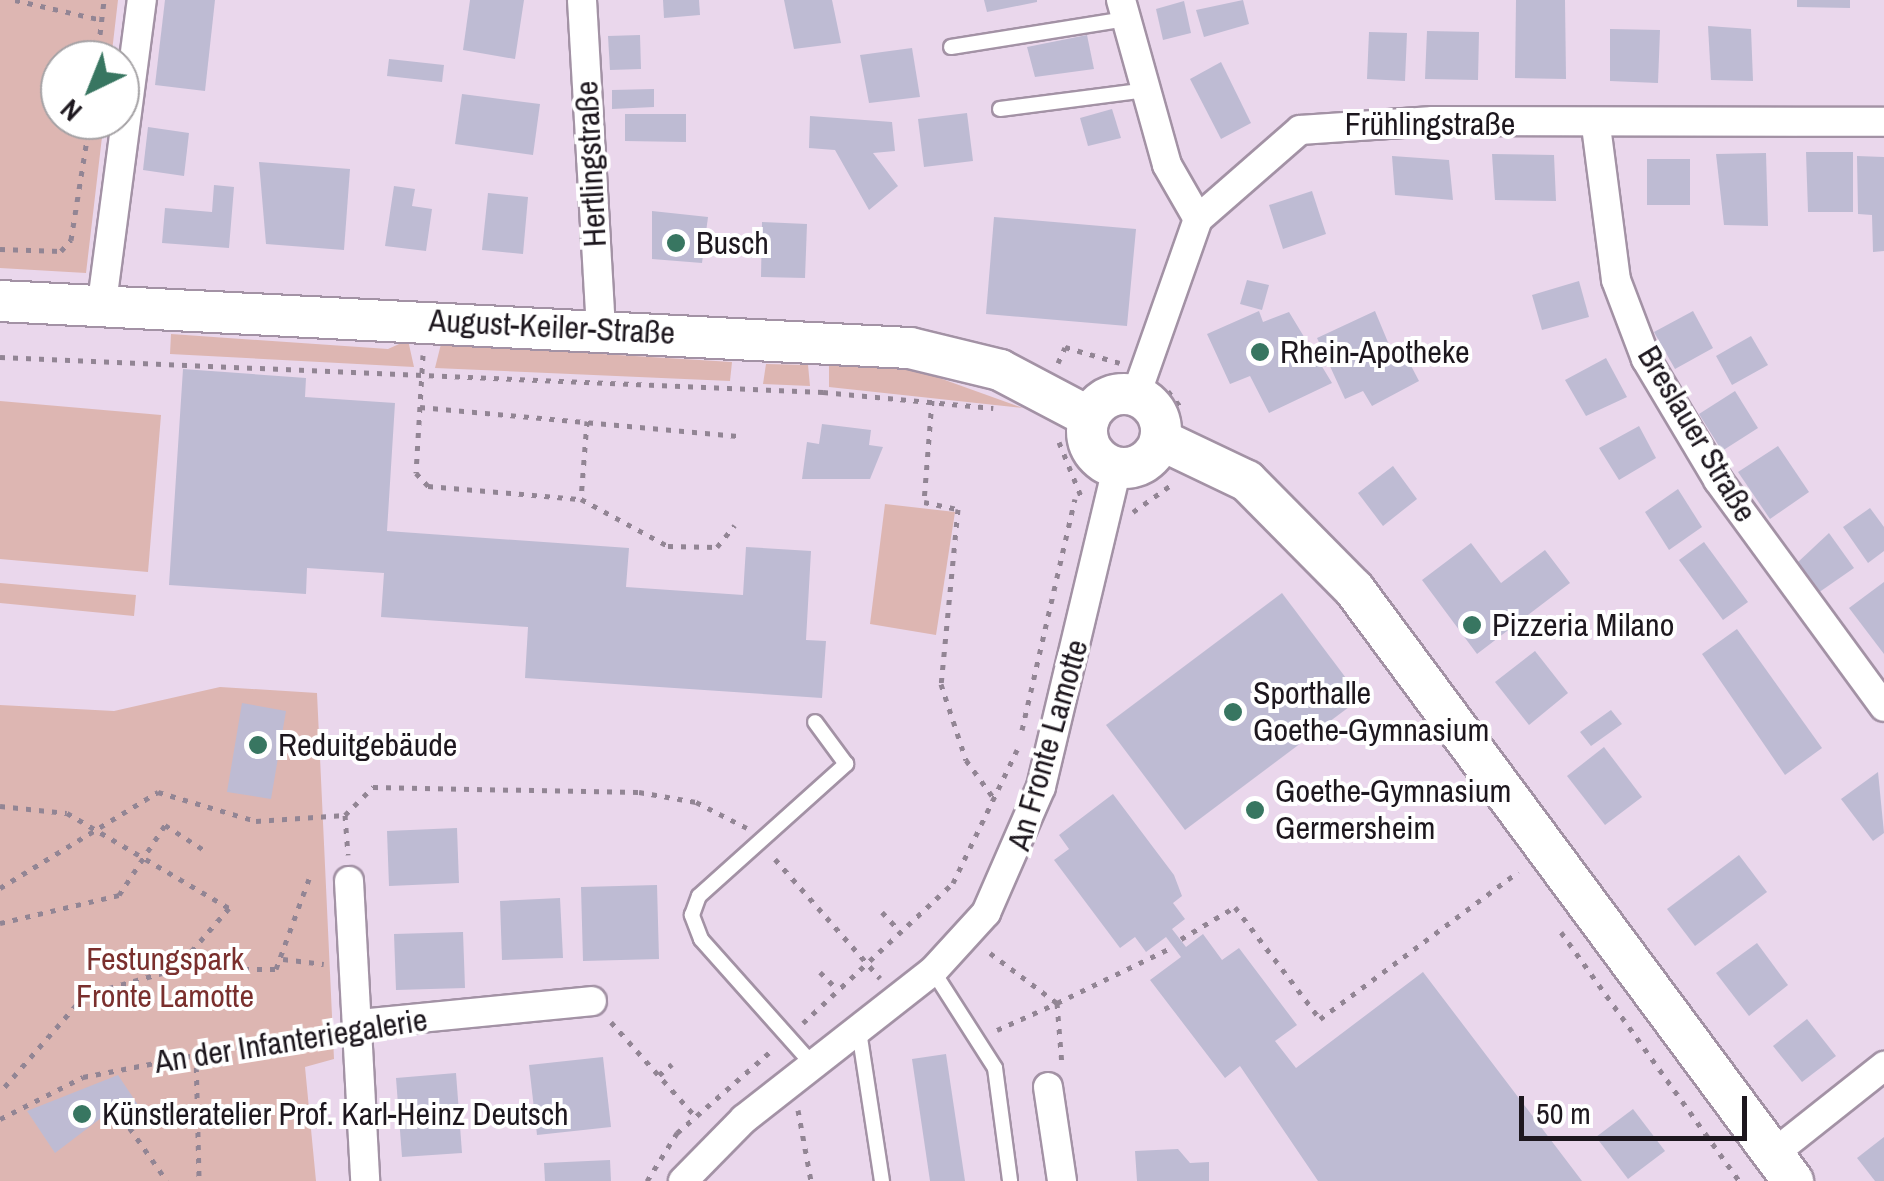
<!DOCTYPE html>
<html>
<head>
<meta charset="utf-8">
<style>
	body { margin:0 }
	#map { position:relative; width:1884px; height:1181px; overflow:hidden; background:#ead7ec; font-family:"Archivo Narrow",sans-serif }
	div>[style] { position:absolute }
	.green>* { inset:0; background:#ddb6b2 }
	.building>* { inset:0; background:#bebbd3 }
	.path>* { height:5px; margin-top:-2.5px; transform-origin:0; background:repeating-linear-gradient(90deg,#928594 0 5px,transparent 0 13px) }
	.roads { filter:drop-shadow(2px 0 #a392a5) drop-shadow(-2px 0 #a392a5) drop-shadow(0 2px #a392a5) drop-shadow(0 -2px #a392a5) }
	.lane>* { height:14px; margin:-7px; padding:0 7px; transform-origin:7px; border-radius:7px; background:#fff }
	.street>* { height:28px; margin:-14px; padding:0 14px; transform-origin:14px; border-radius:14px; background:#fff }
	.secondary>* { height:40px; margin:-20px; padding:0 20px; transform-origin:20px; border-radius:20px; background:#fff }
	.secondary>.ring { margin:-20px; padding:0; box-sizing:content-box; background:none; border:40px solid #fff; border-radius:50% }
	.dots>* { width:28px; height:28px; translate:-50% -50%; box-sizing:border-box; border:5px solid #fff; border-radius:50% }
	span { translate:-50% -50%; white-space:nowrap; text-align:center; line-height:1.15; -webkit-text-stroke:8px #fff; paint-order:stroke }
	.street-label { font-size:32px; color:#1d171e }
	.poi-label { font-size:32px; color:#1d171e }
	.left { translate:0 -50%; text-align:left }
	.park-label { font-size:32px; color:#7a2f2d }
	.north { position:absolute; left:40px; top:40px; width:100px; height:100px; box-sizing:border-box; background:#fff; border:2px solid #a5a2a5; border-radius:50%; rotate:223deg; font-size:28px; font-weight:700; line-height:40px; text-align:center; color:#1d171e }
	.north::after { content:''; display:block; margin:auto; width:35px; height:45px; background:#387661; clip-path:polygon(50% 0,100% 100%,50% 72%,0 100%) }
	.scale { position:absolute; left:1519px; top:1096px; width:228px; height:45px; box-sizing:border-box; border:5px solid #1d171e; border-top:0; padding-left:12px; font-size:30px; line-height:35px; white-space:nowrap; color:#1d171e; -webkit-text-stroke:8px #fff; paint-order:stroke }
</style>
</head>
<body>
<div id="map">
	<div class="green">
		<div style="clip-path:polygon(0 0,118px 0,111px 60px,60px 60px,60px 120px,104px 120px,86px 273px,0 268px)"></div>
		<div style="clip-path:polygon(171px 334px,388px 349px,408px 340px,414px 367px,170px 354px)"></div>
		<div style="clip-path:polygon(441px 344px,732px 362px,730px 381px,435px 368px)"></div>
		<div style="clip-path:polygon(766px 364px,808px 365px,810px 386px,763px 384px)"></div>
		<div style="clip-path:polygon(829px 365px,906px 366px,1023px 408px,829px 387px)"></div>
		<div style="clip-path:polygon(0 401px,161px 415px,148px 572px,0 559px)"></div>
		<div style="clip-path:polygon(885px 504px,955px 512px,936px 635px,870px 624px)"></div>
		<div style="clip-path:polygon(0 583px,136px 595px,134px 616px,0 603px)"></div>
		<div style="clip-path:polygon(220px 687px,317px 693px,334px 1059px,305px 1067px,316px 1181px,0 1181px,0 705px,114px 711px)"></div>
	</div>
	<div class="building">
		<div style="clip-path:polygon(165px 0,215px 0,205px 91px,155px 85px)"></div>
		<div style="clip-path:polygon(470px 0,524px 0,515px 59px,463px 50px)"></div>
		<div style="clip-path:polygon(663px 0,699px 0,700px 15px,664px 18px)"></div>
		<div style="clip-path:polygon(784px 0,832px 0,841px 43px,794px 49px)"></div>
		<div style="clip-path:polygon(984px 0,1037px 0,1037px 2px,987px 12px)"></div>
		<div style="clip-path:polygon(1243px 0,1249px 24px,1204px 37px,1196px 10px)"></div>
		<div style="clip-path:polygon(1516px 0,1565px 0,1566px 79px,1515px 78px)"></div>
		<div style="clip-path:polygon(1797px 0,1850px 0,1850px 8px,1797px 7px)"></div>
		<div style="clip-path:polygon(1184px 1px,1191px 33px,1163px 40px,1156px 9px)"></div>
		<div style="clip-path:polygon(1708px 26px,1751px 29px,1753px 81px,1711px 80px)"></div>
		<div style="clip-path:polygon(1610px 29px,1660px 30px,1658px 83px,1610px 81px)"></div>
		<div style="clip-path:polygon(1427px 31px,1479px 32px,1478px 80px,1425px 79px)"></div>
		<div style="clip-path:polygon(1369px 32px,1407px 33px,1405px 81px,1367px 79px)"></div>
		<div style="clip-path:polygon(640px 35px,641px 69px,610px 70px,608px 36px)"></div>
		<div style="clip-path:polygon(1087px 35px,1094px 69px,1035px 77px,1027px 47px)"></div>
		<div style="clip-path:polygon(912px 48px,920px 97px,869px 103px,860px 55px)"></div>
		<div style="clip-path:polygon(389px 59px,444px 65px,442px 82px,387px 76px)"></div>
		<div style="clip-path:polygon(1221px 62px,1251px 123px,1221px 139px,1190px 79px)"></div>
		<div style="clip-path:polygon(654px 89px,654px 107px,612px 109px,612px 90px)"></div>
		<div style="clip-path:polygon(462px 94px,540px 104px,533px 155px,455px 144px)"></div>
		<div style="clip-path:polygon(1112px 109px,1121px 138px,1088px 146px,1080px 118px)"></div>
		<div style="clip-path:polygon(967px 113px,973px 161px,924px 167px,918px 119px)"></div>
		<div style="clip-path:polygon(625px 114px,686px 114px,686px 142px,625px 141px)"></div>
		<div style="clip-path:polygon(810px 116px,892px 122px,895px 151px,873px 153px,898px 186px,869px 210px,835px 150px,809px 148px)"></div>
		<div style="clip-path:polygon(148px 127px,189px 133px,184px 176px,143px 170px)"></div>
		<div style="clip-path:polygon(1806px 152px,1853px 152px,1853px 212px,1808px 212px)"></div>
		<div style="clip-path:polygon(1766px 153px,1768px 226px,1724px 225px,1716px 154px)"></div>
		<div style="clip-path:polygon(1492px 154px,1554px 155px,1556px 201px,1495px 200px)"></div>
		<div style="clip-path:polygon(1392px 156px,1449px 160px,1453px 200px,1395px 195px)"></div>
		<div style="clip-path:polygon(1857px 156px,1884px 157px,1884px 251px,1873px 252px,1872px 215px,1858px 214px)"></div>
		<div style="clip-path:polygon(1647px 159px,1690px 159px,1690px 205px,1647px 205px)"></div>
		<div style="clip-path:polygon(259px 162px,350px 169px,344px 250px,266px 244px)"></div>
		<div style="clip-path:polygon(214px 185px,234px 187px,229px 248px,162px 243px,165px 208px,212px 212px)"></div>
		<div style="clip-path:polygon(394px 186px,415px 189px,412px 206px,432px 209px,426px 251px,385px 246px)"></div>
		<div style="clip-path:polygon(1312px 191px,1326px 234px,1283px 249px,1269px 205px)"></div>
		<div style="clip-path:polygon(488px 193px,528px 197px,523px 254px,482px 250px)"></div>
		<div style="clip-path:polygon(652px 211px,708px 217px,702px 263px,652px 259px)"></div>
		<div style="clip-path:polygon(994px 217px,1136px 229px,1127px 326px,986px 314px)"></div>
		<div style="clip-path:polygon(762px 222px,807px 224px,805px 278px,761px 277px)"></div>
		<div style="clip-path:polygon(1247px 280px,1269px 285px,1262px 310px,1240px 304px)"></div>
		<div style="clip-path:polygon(1579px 281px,1589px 317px,1542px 330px,1532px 295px)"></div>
		<div style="clip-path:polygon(1259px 311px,1263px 322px,1289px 312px,1332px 383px,1269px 413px,1250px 376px,1230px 384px,1207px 334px)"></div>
		<div style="clip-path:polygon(1375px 311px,1397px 364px,1408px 360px,1419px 381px,1372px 406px,1363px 391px,1345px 399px,1317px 338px)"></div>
		<div style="clip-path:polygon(1693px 311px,1713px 348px,1675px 369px,1654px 332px)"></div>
		<div style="clip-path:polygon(1751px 336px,1768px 365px,1732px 385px,1716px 356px)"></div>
		<div style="clip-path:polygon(1606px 358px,1627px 397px,1586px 416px,1565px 380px)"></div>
		<div style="clip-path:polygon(183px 369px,306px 378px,305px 397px,395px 403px,387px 531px,629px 548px,626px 587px,743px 595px,746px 547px,811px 551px,806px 640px,826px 641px,822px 698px,525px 678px,528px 627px,381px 617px,384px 573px,307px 568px,306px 594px,169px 585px)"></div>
		<div style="clip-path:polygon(1735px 391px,1758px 428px,1722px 451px,1699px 414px)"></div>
		<div style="clip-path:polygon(822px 424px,871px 430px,869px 445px,883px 447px,870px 479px,802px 479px,807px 442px,819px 444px)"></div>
		<div style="clip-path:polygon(1639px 426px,1656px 458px,1619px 480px,1599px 448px)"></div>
		<div style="clip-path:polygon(1778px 446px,1809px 492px,1770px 519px,1738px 472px)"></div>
		<div style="clip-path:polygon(1393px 466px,1417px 499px,1383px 526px,1358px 493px)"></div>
		<div style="clip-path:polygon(1678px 489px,1702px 527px,1669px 550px,1645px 512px)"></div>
		<div style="clip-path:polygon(1870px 508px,1884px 527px,1884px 551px,1868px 563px,1843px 527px)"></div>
		<div style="clip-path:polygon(1829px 533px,1854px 568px,1818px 593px,1797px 563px)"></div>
		<div style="clip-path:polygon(1704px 542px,1748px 602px,1723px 620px,1679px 560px)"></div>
		<div style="clip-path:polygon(1471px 543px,1501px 583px,1545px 550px,1570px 583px,1477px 654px,1422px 580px)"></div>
		<div style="clip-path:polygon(1884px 582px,1884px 654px,1849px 608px)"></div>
		<div style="clip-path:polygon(1282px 593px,1361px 698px,1185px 830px,1106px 725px)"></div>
		<div style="clip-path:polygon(1737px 629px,1822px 748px,1785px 775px,1702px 654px)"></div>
		<div style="clip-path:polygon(1535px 651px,1568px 693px,1529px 725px,1495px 682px)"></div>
		<div style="clip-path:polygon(242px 703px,286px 711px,271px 799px,227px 792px)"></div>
		<div style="clip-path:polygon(1611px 710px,1622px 724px,1591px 746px,1580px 732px)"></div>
		<div style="clip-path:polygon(1604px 747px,1642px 797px,1605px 825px,1567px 776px)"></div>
		<div style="clip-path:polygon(1878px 772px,1884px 833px,1873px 841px,1841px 799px)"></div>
		<div style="clip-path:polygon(1113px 794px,1174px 875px,1182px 896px,1173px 903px,1185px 919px,1172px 929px,1186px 947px,1203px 934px,1222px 960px,1239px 948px,1297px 1025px,1275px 1041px,1296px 1068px,1423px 972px,1582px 1181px,1318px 1181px,1240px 1066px,1225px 1078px,1150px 980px,1181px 957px,1166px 937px,1146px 952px,1135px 937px,1120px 948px,1054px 860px,1069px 849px,1059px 835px)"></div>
		<div style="clip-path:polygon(457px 828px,459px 883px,389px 886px,387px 831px)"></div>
		<div style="clip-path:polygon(1739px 855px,1767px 892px,1695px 946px,1667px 909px)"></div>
		<div style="clip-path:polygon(657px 885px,659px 959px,583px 961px,581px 887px)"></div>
		<div style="clip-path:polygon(560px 898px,563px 958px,502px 960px,500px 901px)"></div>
		<div style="clip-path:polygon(463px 932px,465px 988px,396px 990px,394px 934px)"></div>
		<div style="clip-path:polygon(1757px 943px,1788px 985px,1749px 1016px,1716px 973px)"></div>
		<div style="clip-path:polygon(1807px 1019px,1836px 1056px,1802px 1082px,1773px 1046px)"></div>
		<div style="clip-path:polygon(946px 1054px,965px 1181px,930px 1181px,912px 1059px)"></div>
		<div style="clip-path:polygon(603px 1057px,611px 1127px,537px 1135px,529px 1065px)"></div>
		<div style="clip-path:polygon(456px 1073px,462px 1153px,402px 1157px,396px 1078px)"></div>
		<div style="clip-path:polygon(118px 1075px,144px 1114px,105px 1115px,55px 1153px,27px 1111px)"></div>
		<div style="clip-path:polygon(1633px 1109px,1665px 1151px,1628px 1179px,1596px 1137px)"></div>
		<div style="clip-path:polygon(1884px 1137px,1884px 1181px,1875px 1181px,1857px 1158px)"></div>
		<div style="clip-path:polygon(1178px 1149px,1190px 1163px,1209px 1162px,1209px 1181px,1137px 1181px,1135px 1151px)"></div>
		<div style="clip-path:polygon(610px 1160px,611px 1181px,545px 1181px,544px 1163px)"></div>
	</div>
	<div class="path">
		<div style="left:15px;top:0;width:89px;rotate:12.9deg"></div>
		<div style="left:97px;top:60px;width:60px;rotate:-83.3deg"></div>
		<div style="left:0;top:249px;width:61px;rotate:1.9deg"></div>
		<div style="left:61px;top:251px;width:15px;rotate:-48deg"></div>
		<div style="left:71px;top:240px;width:121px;rotate:-81deg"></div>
		<div style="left:423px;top:355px;width:118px;rotate:93.4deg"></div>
		<div style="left:416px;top:473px;width:18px;rotate:47deg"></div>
		<div style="left:428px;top:486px;width:154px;rotate:4.9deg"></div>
		<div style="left:0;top:357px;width:824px;rotate:2.44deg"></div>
		<div style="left:823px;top:392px;width:171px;rotate:5.4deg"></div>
		<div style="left:1058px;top:363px;width:17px;rotate:-66deg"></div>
		<div style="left:1065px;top:347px;width:57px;rotate:16.2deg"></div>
		<div style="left:1168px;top:391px;width:24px;rotate:52deg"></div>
		<div style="left:932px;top:400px;width:102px;rotate:94.5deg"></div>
		<div style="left:924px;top:502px;width:35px;rotate:12deg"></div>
		<div style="left:958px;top:509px;width:176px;rotate:95.5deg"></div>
		<div style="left:941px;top:684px;width:80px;rotate:71.8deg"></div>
		<div style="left:966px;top:760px;width:46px;rotate:53.9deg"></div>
		<div style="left:420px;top:407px;width:322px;rotate:5.2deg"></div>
		<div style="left:587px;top:421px;width:78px;rotate:94.4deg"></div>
		<div style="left:581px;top:499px;width:99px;rotate:28.4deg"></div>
		<div style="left:668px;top:546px;width:49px;rotate:1.2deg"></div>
		<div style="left:717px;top:547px;width:28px;rotate:-51deg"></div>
		<div style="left:1059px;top:442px;width:64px;rotate:67.9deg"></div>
		<div style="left:1133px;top:512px;width:47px;rotate:-35.4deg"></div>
		<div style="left:1022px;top:730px;width:237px;rotate:-77.1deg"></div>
		<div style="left:0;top:806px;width:67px;rotate:6deg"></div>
		<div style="left:67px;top:813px;width:188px;rotate:30.4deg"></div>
		<div style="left:229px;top:908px;width:81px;rotate:131deg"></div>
		<div style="left:176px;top:969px;width:95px;rotate:164.1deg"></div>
		<div style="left:85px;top:995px;width:129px;rotate:131.2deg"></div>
		<div style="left:345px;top:815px;width:40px;rotate:-45deg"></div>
		<div style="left:373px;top:787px;width:266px;rotate:1.1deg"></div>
		<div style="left:639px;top:792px;width:58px;rotate:10deg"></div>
		<div style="left:696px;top:802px;width:57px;rotate:27deg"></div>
		<div style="left:775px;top:859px;width:159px;rotate:48.6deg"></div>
		<div style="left:0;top:888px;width:185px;rotate:-31.3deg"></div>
		<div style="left:158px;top:792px;width:102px;rotate:16.5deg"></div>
		<div style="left:256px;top:821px;width:89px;rotate:-3.9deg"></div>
		<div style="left:345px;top:815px;width:40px;rotate:85.7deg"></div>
		<div style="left:882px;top:912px;width:23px;rotate:47deg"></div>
		<div style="left:0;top:923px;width:122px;rotate:-13.2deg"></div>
		<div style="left:119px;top:895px;width:84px;rotate:-56.7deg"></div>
		<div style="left:165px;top:825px;width:50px;rotate:32.7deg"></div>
		<div style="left:1561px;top:932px;width:306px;rotate:54.4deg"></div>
		<div style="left:1181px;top:939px;width:63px;rotate:-30.7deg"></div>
		<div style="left:1235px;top:907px;width:141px;rotate:52.8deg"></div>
		<div style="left:1320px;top:1019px;width:247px;rotate:-36.6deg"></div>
		<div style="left:990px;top:953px;width:84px;rotate:36.7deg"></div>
		<div style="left:1057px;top:1003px;width:129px;rotate:-25.8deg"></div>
		<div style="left:283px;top:959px;width:41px;rotate:7deg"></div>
		<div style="left:179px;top:969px;width:97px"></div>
		<div style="left:276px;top:969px;width:96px;rotate:-69.9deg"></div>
		<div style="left:820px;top:972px;width:20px;rotate:45deg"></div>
		<div style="left:611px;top:1022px;width:127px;rotate:48.2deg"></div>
		<div style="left:803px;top:1023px;width:205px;rotate:-43deg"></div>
		<div style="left:953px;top:883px;width:148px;rotate:-64.3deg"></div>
		<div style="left:997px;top:1030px;width:66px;rotate:-24.2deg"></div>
		<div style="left:1057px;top:1003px;width:62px;rotate:85.4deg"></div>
		<div style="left:196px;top:1054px;width:127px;rotate:88.6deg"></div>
		<div style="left:659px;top:1075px;width:17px;rotate:-40deg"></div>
		<div style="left:798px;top:1110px;width:72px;rotate:79.6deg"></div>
		<div style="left:122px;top:1117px;width:78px;rotate:54.9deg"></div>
		<div style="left:0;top:1119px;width:93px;rotate:-26.8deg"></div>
		<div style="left:83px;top:1077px;width:253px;rotate:-11deg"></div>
		<div style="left:647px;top:1181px;width:57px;rotate:-58deg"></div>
		<div style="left:677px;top:1133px;width:126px;rotate:-41.1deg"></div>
	</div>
	<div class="roads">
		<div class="lane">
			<div style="left:951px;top:47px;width:177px;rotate:-9.1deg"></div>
			<div style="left:1000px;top:109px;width:147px;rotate:-7.4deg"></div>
			<div style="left:933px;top:971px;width:115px;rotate:57.4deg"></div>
			<div style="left:995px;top:1068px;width:114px;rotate:82.4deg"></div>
			<div style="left:859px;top:1031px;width:152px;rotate:81.3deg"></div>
			<div style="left:814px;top:1066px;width:170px;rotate:-131.7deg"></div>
			<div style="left:701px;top:939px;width:26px;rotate:-111deg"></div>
			<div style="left:692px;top:915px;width:20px;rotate:-70deg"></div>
			<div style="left:699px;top:896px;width:198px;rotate:-41.9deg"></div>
			<div style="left:846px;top:764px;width:52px;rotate:-126.4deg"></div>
		</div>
		<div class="street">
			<div style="left:582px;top:0;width:329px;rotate:86.7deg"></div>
			<div style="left:1121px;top:0;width:171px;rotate:74.4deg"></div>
			<div style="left:1167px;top:165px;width:62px;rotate:60.1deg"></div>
			<div style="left:1596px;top:126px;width:155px;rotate:82.6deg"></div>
			<div style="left:1616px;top:280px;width:85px;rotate:69.2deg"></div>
			<div style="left:1646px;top:359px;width:141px;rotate:59.2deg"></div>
			<div style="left:1718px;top:480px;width:281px;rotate:53.8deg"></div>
			<div style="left:101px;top:310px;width:313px;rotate:-82.5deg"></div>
			<div style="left:1136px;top:395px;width:187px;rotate:-70.6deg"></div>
			<div style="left:1198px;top:219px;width:135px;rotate:-41.1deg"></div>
			<div style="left:1300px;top:130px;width:133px;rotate:-3.9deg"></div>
			<div style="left:1433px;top:121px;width:451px;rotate:0.1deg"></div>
			<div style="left:349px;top:881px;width:300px;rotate:86.9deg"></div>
			<div style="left:359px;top:1024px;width:234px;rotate:-5.6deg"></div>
			<div style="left:1048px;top:1087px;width:95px;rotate:81.5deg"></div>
			<div style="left:1773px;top:1154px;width:142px;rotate:-38.4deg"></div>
			<div style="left:683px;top:1181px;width:87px;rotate:-45.5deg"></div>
			<div style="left:744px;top:1119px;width:240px;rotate:-38.1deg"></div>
			<div style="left:933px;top:971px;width:79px;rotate:-47.6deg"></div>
			<div style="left:986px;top:913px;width:137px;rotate:-66.4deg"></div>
			<div style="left:1041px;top:787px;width:328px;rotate:-76.6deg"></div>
		</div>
		<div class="secondary">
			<div style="left:0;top:301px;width:911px;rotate:2.96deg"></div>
			<div style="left:910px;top:348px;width:93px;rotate:13.7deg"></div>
			<div style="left:1000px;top:370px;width:101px;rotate:27.8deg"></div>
			<div class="ring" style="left:1087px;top:394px;width:34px;height:34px"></div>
			<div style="left:1161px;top:440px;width:95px;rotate:25.5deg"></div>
			<div style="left:1247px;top:481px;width:152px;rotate:45.3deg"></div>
			<div style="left:1354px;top:589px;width:737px;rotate:53.44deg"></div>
		</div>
	</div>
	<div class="dots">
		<div style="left:676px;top:243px;background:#387661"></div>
		<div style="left:1260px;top:352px;background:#387661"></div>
		<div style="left:1472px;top:625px;background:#387661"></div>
		<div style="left:1233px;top:712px;background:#387661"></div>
		<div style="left:258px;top:745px;background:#387661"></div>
		<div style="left:1255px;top:810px;background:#387661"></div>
		<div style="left:82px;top:1114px;background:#387661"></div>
	</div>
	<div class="street-label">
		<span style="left:1430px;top:124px">Frühlingstraße</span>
		<span style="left:591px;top:164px;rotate:-93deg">Hertlingstraße</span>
		<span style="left:552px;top:327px;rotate:3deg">August-Keiler-Straße</span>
		<span style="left:1697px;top:434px;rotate:59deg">Breslauer Straße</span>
		<span style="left:1048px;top:745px;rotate:-74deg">An Fronte Lamotte</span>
		<span style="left:291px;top:1041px;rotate:-9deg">An der Infanteriegalerie</span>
	</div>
	<div class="poi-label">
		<span class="left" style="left:696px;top:243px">Busch</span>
		<span class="left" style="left:1280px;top:352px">Rhein-Apotheke</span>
		<span class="left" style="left:1492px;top:625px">Pizzeria Milano</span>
		<span class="left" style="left:1253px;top:712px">Sporthalle<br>Goethe-Gymnasium</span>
		<span class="left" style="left:278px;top:745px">Reduitgebäude</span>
		<span class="left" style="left:1275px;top:810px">Goethe-Gymnasium<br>Germersheim</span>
		<span class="left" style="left:102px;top:1114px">Künstleratelier Prof. Karl-Heinz Deutsch</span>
	</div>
	<div class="park-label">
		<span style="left:165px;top:978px">Festungspark<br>Fronte Lamotte</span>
	</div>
	<div class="north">N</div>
	<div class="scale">50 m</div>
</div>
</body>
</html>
